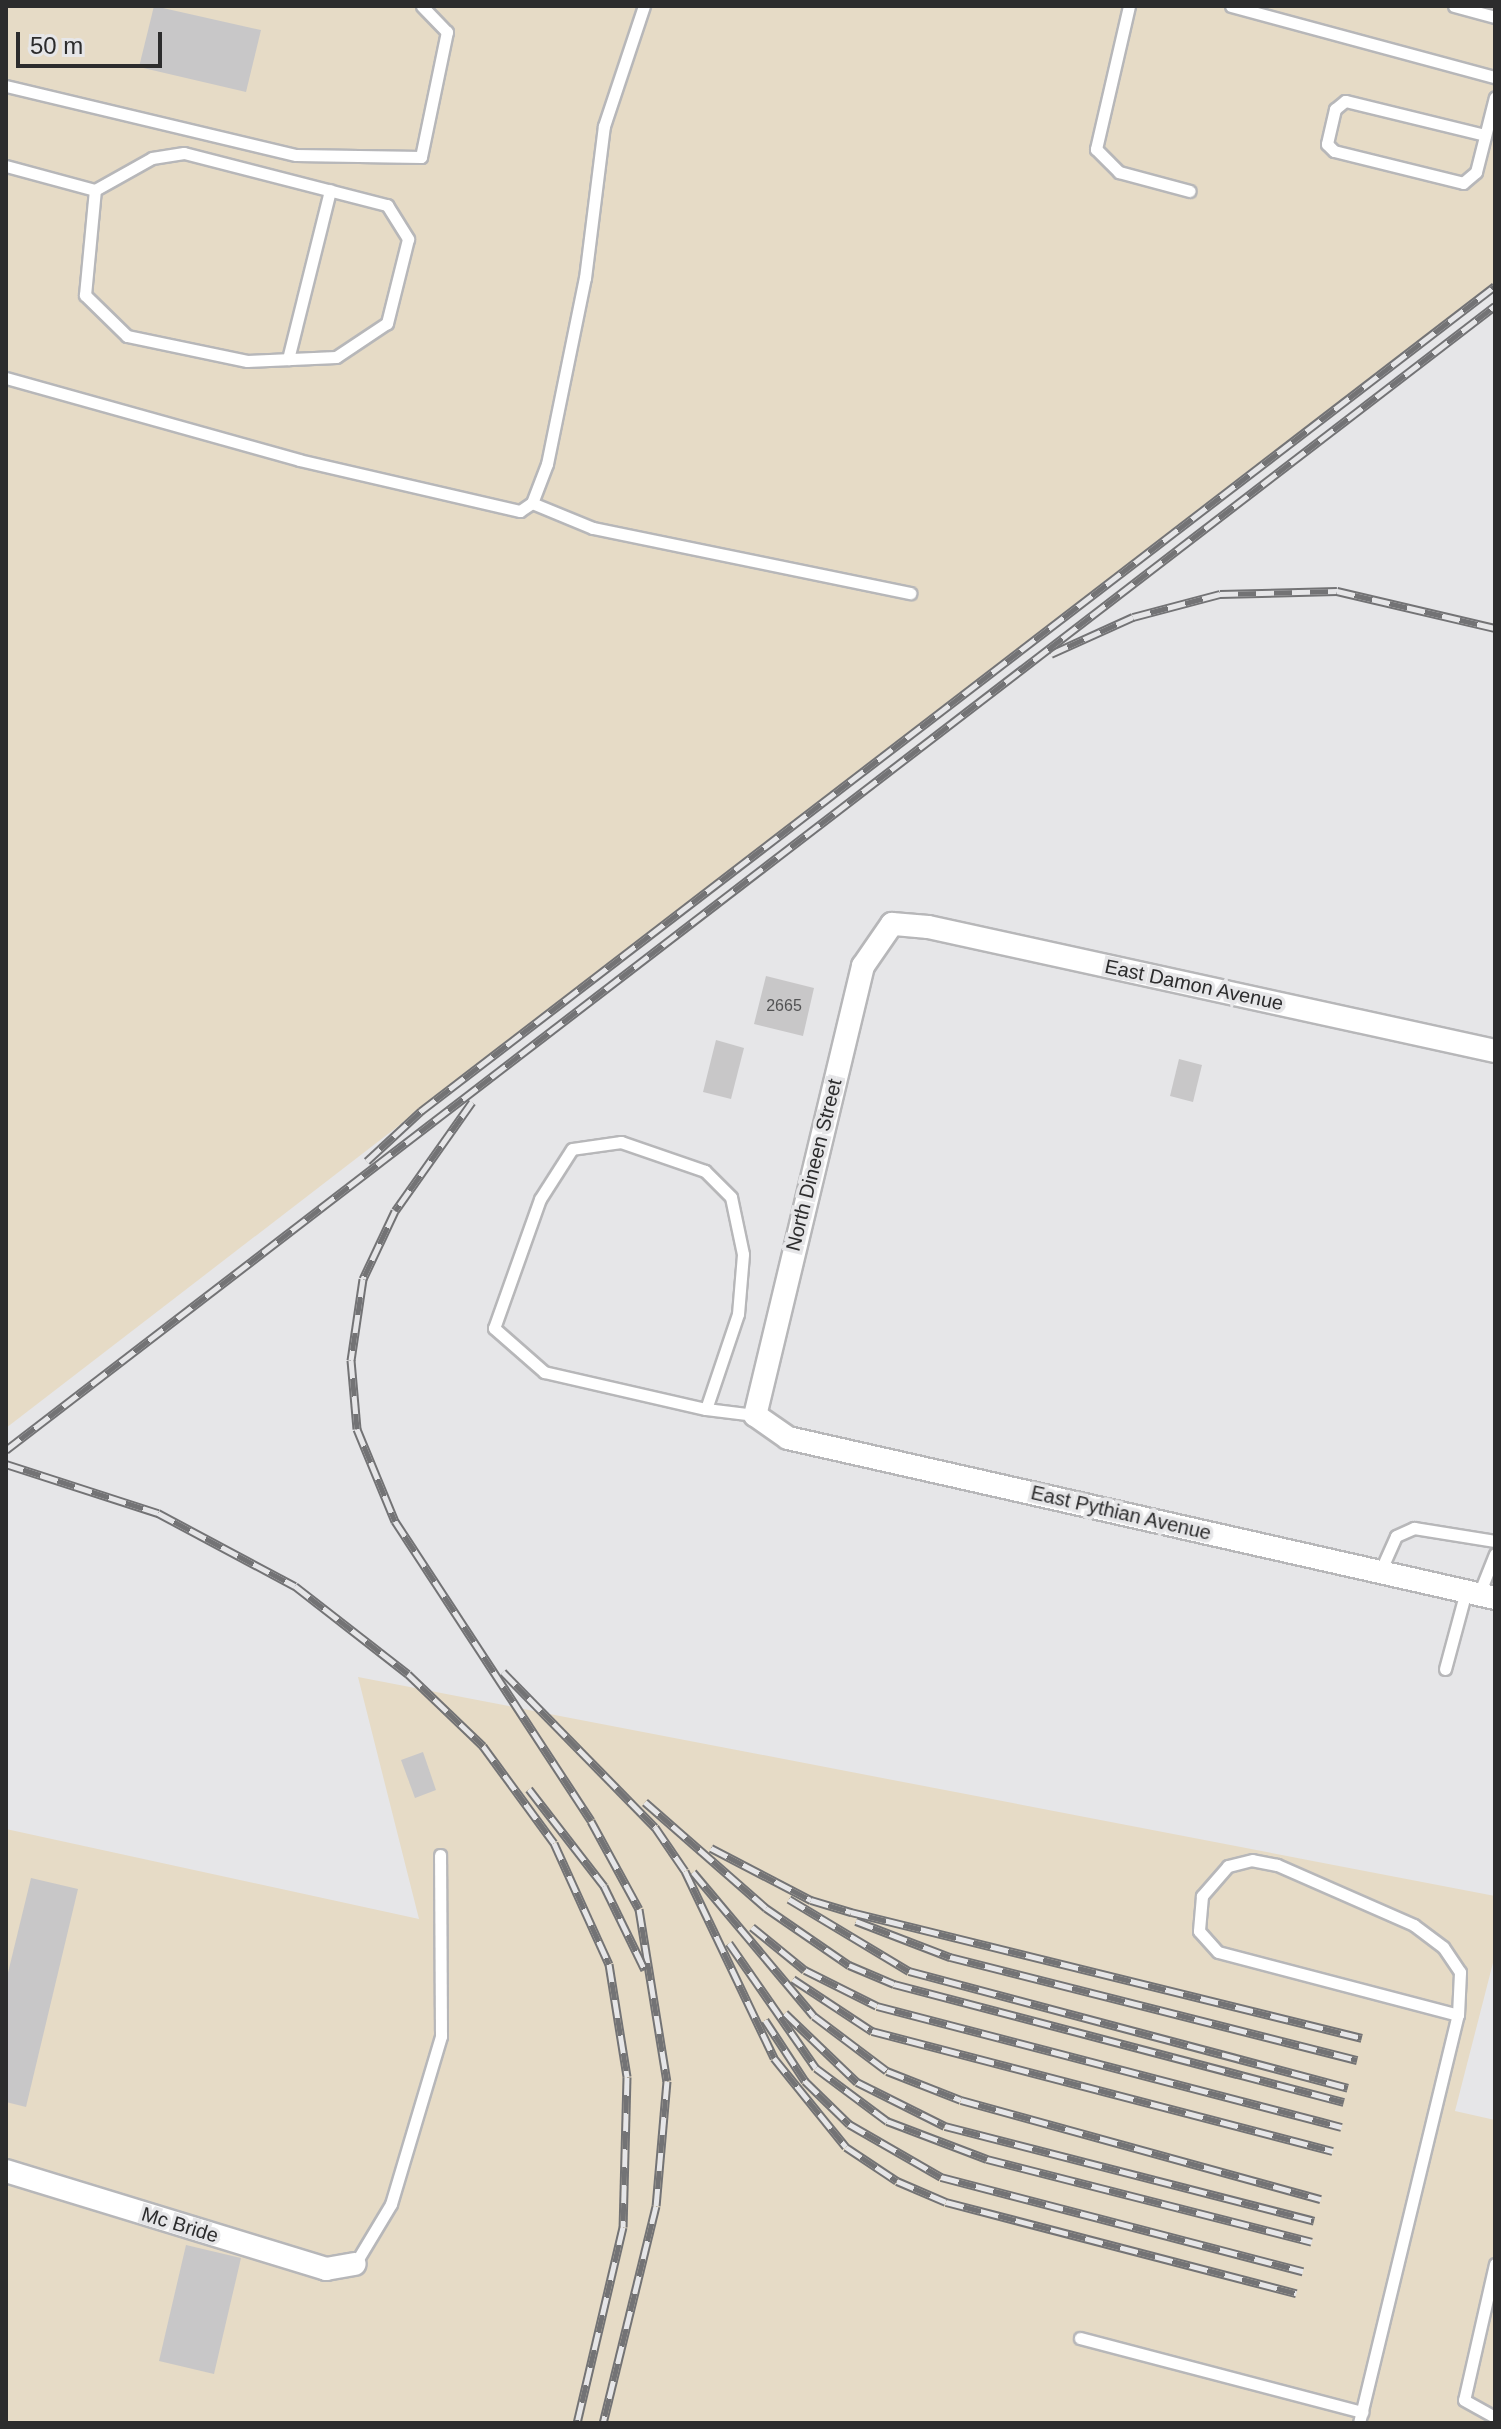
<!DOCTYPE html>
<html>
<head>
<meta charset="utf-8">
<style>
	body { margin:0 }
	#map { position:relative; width:1501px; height:2429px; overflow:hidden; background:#e6e6e8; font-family:Arial,sans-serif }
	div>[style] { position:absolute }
	.industrial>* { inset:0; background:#e6dbc6 }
	.building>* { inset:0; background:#c8c7c8 }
	.roads { filter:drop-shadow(2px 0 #b7b7b9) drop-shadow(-2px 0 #b7b7b9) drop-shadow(0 2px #b7b7b9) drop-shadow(0 -2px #b7b7b9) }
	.lane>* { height:11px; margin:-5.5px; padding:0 5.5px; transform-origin:5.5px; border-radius:5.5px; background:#fff }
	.street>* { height:22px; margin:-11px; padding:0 11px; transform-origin:11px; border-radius:11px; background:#fff }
	.rail>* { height:9px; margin-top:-4.5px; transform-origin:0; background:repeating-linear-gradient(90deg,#e6e6e8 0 18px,#737375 0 36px); box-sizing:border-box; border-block:2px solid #737375 }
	span { translate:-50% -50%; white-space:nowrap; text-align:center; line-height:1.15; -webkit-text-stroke:7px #e6e6e8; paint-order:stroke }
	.number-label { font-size:16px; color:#535354 }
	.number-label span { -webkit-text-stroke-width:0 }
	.street-label { font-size:20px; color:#2c2c2d }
	.frame { position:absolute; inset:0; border:8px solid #2c2c2d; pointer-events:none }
	.scale { position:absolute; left:16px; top:32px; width:146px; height:36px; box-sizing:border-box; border:4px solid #2c2c2d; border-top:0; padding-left:10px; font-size:24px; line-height:28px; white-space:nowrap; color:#2c2c2d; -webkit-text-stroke:6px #e6e6e8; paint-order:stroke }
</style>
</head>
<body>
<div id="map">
	<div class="industrial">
		<div style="clip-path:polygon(6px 6px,1495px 6px,1495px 282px,6px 1428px)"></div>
		<div style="clip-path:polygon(358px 1677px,1495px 1896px,1495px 1955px,1455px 2111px,1495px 2120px,1495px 2423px,6px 2423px,6px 1829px,419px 1919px)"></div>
	</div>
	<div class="building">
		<div style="clip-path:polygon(154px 6px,261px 30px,246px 92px,139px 67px)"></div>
		<div style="clip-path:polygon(766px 976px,814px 988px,803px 1036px,754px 1024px)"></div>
		<div style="clip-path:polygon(716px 1040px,744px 1048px,731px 1099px,703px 1092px)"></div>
		<div style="clip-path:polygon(1179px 1059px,1202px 1065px,1193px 1102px,1170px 1096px)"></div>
		<div style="clip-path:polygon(423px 1752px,436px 1790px,415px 1798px,401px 1760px)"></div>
		<div style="clip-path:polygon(31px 1878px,78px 1889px,26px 2107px,6px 2102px,6px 1981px)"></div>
		<div style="clip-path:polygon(186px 2245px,241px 2258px,214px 2374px,159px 2361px)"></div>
	</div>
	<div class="roads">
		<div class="lane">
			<div style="left:1129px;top:6px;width:147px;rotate:103deg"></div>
			<div style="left:1096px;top:149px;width:33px;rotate:45deg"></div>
			<div style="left:1119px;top:172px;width:73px;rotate:15deg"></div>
			<div style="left:1231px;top:6px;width:273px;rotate:15.1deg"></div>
			<div style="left:1454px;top:6px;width:42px;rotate:15deg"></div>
			<div style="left:6px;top:86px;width:298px;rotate:13.4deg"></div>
			<div style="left:296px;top:155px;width:125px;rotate:0.9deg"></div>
			<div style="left:421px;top:157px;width:128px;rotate:-78.3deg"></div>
			<div style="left:447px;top:32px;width:36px;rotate:-134deg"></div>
			<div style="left:1485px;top:135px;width:144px;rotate:-166.3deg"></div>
			<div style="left:1345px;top:101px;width:13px;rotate:141deg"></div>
			<div style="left:1335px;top:109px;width:36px;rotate:103deg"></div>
			<div style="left:1327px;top:144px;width:10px;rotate:45deg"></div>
			<div style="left:1334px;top:151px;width:133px;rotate:13.9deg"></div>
			<div style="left:1463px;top:183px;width:17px;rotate:-40deg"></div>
			<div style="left:1476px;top:172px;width:77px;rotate:-75.8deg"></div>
			<div style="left:6px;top:166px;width:92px;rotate:15.1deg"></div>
			<div style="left:95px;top:190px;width:65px;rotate:-29.3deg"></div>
			<div style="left:152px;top:158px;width:32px;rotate:-9deg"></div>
			<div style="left:184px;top:153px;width:210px;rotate:14.4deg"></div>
			<div style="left:387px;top:205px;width:40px;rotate:58deg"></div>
			<div style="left:408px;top:239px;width:87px;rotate:104deg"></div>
			<div style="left:387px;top:323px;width:61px;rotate:146.3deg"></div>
			<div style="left:336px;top:357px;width:89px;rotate:177.4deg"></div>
			<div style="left:247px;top:361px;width:123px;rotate:-168.2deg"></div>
			<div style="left:127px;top:336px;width:59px;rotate:-135.7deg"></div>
			<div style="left:85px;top:295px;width:105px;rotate:-84.6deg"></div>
			<div style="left:288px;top:359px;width:174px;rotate:-76deg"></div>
			<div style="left:6px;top:378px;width:304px;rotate:15.6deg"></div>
			<div style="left:299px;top:460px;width:227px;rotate:13deg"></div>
			<div style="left:520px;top:511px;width:14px;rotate:-34deg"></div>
			<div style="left:532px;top:503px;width:42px;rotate:-69deg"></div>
			<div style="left:547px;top:464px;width:190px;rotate:-78.5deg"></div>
			<div style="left:585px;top:278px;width:153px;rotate:-82.9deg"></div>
			<div style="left:604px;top:126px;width:126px;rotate:-71.6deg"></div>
			<div style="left:532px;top:503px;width:66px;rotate:22.3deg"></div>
			<div style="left:593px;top:528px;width:324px;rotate:11.6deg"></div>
			<div style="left:706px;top:1409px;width:100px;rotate:-71.4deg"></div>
			<div style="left:738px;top:1314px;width:60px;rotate:-85.2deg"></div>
			<div style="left:743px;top:1254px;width:58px;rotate:-101.9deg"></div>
			<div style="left:731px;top:1197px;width:37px;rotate:-135deg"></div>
			<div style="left:705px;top:1171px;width:89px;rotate:-161deg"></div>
			<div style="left:621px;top:1142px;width:49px;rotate:171.9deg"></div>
			<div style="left:572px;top:1149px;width:59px;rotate:122.6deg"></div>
			<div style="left:540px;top:1199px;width:137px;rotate:109.6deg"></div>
			<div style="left:494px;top:1328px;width:67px;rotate:41.3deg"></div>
			<div style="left:544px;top:1372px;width:166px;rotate:12.9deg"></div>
			<div style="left:706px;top:1409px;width:49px;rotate:7deg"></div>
			<div style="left:1380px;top:1572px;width:39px;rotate:-66deg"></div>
			<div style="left:1396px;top:1536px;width:20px;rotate:-24deg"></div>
			<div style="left:1414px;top:1528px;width:82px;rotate:9.1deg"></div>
			<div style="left:1479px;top:1594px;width:43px;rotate:-68.2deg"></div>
			<div style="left:1445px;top:1669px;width:81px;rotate:-74.9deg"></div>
			<div style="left:355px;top:2264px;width:70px;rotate:-59deg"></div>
			<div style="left:391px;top:2204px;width:175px;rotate:-73.4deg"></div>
			<div style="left:441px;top:2036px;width:181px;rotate:-90.3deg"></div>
			<div style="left:1495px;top:2264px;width:139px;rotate:102.8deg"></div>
			<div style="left:1464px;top:2400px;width:35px;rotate:29deg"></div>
			<div style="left:1080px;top:2338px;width:292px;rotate:14.7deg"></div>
			<div style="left:1359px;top:2423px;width:420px;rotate:-76.4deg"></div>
			<div style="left:1458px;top:2015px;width:43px;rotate:-87.3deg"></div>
			<div style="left:1460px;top:1972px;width:30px;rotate:-124deg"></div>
			<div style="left:1443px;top:1947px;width:36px;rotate:-143deg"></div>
			<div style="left:1414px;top:1925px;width:150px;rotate:-156.3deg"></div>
			<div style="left:1277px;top:1865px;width:25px;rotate:-169deg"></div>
			<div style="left:1252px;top:1860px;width:25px;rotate:166deg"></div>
			<div style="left:1228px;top:1866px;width:40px;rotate:131deg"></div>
			<div style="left:1202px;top:1896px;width:35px;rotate:95deg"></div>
			<div style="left:1199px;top:1931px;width:28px;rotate:48deg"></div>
			<div style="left:1218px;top:1952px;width:248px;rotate:14.7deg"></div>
		</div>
		<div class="street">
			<div style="left:1495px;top:1051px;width:580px;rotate:-167.66deg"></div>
			<div style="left:928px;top:927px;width:36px;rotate:-175deg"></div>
			<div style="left:892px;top:924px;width:51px;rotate:124.6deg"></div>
			<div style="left:863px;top:966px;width:462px;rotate:103.5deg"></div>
			<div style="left:755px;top:1415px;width:40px;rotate:34.9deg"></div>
			<div style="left:788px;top:1438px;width:725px;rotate:12.75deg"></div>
			<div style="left:6px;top:2171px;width:335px;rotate:17deg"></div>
			<div style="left:326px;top:2269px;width:29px;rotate:-10deg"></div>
		</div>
	</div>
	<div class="rail">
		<div style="left:1051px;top:654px;width:90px;rotate:-24.3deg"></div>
		<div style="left:1133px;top:617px;width:90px;rotate:-14.8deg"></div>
		<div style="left:1220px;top:594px;width:117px;rotate:-1.5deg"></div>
		<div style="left:1337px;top:591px;width:162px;rotate:13.2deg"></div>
		<div style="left:472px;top:1102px;width:133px;rotate:125.2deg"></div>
		<div style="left:395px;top:1211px;width:75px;rotate:115.2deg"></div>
		<div style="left:363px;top:1279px;width:82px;rotate:98.4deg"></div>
		<div style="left:351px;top:1360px;width:69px;rotate:85deg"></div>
		<div style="left:357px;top:1429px;width:100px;rotate:67.6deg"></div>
		<div style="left:395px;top:1521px;width:358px;rotate:56.8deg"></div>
		<div style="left:591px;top:1821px;width:100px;rotate:61.4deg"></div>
		<div style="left:639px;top:1909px;width:174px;rotate:80.8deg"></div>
		<div style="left:667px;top:2081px;width:125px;rotate:95deg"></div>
		<div style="left:656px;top:2206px;width:223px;rotate:103.7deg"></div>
		<div style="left:367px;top:1161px;width:74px;rotate:-42.8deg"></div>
		<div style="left:421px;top:1111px;width:1354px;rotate:-37.53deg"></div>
		<div style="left:6px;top:1450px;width:1878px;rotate:-37.54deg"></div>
		<div style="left:6px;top:1464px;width:160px;rotate:17.9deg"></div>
		<div style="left:158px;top:1513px;width:155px;rotate:28.1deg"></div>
		<div style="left:295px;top:1586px;width:143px;rotate:37.9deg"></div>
		<div style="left:408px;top:1674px;width:104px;rotate:43.8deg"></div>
		<div style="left:483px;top:1746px;width:120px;rotate:53.8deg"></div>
		<div style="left:554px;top:1843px;width:133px;rotate:65.6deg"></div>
		<div style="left:609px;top:1964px;width:114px;rotate:80.9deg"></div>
		<div style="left:627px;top:2077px;width:150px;rotate:91.5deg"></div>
		<div style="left:623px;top:2227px;width:201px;rotate:103.2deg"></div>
		<div style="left:503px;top:1672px;width:217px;rotate:45.6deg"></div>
		<div style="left:655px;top:1827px;width:53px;rotate:55.7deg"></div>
		<div style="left:685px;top:1871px;width:207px;rotate:64.5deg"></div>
		<div style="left:774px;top:2058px;width:114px;rotate:51deg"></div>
		<div style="left:846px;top:2147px;width:61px;rotate:33.7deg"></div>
		<div style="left:897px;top:2181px;width:53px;rotate:23.2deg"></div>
		<div style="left:946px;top:2202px;width:362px;rotate:14.6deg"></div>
		<div style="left:529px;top:1789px;width:123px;rotate:52.3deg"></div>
		<div style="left:604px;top:1886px;width:93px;rotate:64deg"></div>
		<div style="left:645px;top:1802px;width:161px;rotate:41.2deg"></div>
		<div style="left:766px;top:1908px;width:101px;rotate:34.5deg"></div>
		<div style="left:849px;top:1965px;width:49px;rotate:22.9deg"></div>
		<div style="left:894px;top:1984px;width:465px;rotate:14.7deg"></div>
		<div style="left:711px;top:1848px;width:113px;rotate:27.5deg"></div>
		<div style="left:811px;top:1900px;width:42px;rotate:16.7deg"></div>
		<div style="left:851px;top:1912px;width:526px;rotate:13.85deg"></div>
		<div style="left:693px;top:1872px;width:188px;rotate:50deg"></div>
		<div style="left:814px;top:2016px;width:91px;rotate:37deg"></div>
		<div style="left:887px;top:2071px;width:79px;rotate:21.4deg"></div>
		<div style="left:961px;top:2100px;width:373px;rotate:15.4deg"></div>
		<div style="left:789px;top:1899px;width:140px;rotate:31deg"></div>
		<div style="left:909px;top:1971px;width:454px;rotate:14.9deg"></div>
		<div style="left:856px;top:1921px;width:101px;rotate:21deg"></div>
		<div style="left:950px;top:1957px;width:420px;rotate:14.2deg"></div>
		<div style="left:752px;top:1927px;width:68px;rotate:39.1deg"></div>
		<div style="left:805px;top:1970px;width:80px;rotate:26.6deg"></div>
		<div style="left:877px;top:2006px;width:480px;rotate:14.6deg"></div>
		<div style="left:729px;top:1943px;width:152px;rotate:55.2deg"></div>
		<div style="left:816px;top:2068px;width:89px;rotate:36.7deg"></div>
		<div style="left:887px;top:2121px;width:107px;rotate:20.8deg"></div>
		<div style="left:987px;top:2159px;width:335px;rotate:14.3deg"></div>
		<div style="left:793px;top:1979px;width:95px;rotate:33.4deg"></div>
		<div style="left:872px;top:2031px;width:476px;rotate:14.6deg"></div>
		<div style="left:785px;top:2013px;width:100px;rotate:43.8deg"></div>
		<div style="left:857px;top:2082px;width:98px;rotate:26.6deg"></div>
		<div style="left:945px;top:2126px;width:381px;rotate:14.4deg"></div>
		<div style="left:765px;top:2020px;width:73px;rotate:56.7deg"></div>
		<div style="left:805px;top:2081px;width:62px;rotate:44.3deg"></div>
		<div style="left:849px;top:2124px;width:106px;rotate:29.9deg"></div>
		<div style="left:941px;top:2177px;width:374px;rotate:14.6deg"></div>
	</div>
	<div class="number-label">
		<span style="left:784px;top:1006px">2665</span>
	</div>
	<div class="street-label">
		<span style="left:1194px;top:985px;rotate:12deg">East Damon Avenue</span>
		<span style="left:814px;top:1165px;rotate:-76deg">North Dineen Street</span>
		<span style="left:1121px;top:1513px;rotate:13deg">East Pythian Avenue</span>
		<span style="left:180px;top:2225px;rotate:17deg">Mc Bride</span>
	</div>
	<div class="frame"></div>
	<div class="scale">50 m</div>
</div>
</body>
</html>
